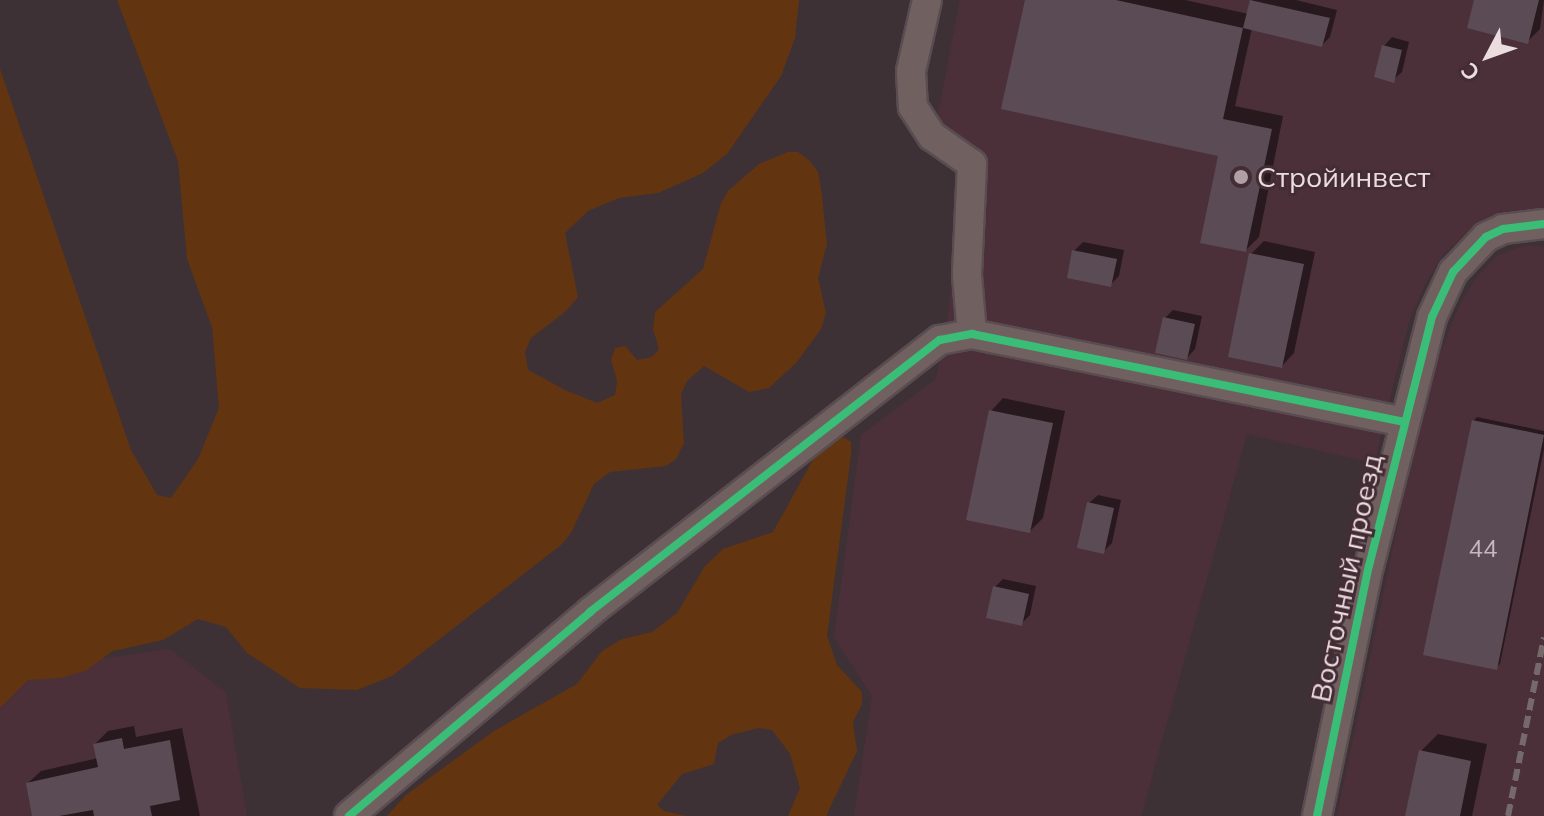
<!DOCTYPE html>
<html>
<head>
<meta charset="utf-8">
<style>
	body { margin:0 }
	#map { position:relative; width:1544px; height:816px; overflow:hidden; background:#3e3135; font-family:Mulish,sans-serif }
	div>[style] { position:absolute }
	.built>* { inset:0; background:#4c3039 }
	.green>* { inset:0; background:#633410 }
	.shadow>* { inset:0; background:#0007 }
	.building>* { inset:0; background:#5b4b55 }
	.roads { filter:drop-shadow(2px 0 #594d51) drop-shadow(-2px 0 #594d51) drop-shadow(0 2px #594d51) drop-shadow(0 -2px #594d51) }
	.street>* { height:28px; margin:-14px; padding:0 14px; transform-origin:14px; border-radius:14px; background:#716060 }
	.rail>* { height:6px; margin-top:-3px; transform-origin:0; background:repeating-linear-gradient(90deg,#76696b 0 12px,transparent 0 18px) }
	.cycleway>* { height:8px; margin:-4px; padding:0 4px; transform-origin:4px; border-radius:4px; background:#3abd76 }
	.dots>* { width:22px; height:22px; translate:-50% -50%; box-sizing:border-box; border:4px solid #432c34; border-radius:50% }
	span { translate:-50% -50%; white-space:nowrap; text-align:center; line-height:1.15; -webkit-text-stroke:6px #432c34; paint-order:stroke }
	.number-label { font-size:24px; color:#c7b8bd }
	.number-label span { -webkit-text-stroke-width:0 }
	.poi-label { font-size:28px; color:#ebdce0 }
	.left { translate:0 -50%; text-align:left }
	.street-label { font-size:28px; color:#ebdce0 }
	.north { position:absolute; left:1448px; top:16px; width:80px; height:80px; -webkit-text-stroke:6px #432c34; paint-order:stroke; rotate:229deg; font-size:22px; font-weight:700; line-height:32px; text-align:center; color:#ebdce0 }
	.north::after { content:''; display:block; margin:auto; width:28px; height:36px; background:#ebdce0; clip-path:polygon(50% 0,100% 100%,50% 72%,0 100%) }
</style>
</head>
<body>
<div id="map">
	<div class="built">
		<div style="clip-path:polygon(960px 0,1544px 0,1544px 209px,1505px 212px,1470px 229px,1443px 255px,1424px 286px,1409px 321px,1374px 463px,1247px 434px,1141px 816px,854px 816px,872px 696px,834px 637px,861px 435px,936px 379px,948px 317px,962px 149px,937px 119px)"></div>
		<div style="clip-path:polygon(1526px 245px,1544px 247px,1544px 816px,1337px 816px,1402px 504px,1437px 362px,1460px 304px,1477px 277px,1499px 255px)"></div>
		<div style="clip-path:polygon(170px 649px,226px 693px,247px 816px,0 816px,0 673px)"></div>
	</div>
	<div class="green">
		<div style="clip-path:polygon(117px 0,799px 0,795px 38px,781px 76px,727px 154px,703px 173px,658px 193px,619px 198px,588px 211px,565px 233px,578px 297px,566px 311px,531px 338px,525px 352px,528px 370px,565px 390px,597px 403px,615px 395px,617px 381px,611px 360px,615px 348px,625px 346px,637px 360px,652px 357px,659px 349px,653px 329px,655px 312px,703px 269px,721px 203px,728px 191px,759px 164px,788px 152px,798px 152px,809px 160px,818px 172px,821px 188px,827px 244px,818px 278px,826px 313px,821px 329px,796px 363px,769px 388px,749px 392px,704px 366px,687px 381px,681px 394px,684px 443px,676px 459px,666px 466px,610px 472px,594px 484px,571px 533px,561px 545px,392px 676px,357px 690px,300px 688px,247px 653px,226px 627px,198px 619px,163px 640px,113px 651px,85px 671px,60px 678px,28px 680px,0 708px,0 69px,131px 450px,157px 495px,171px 498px,198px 459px,219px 408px,212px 327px,187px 259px,178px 161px)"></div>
		<div style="clip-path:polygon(843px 437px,851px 442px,851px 455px,827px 636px,837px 665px,862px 692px,862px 704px,853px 722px,857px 751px,826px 816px,788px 816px,800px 788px,790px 754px,772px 730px,758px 728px,731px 735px,718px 743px,714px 764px,682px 774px,657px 805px,664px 811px,687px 816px,387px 816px,406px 795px,494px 731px,577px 684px,602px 651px,622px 639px,652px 632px,677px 613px,705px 566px,723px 549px,773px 532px,815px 456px,825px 444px)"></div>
	</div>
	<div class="shadow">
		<div style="clip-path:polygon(1027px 0,1185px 0,1249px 14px,1252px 0,1296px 0,1337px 10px,1330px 37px,1322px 45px,1252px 28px,1235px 106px,1283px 116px,1259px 237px,1246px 250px,1220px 154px)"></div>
		<div style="clip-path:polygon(1476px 0,1544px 0,1540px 29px,1527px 42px)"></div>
		<div style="clip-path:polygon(1392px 37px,1409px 42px,1402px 72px,1393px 80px,1384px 46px)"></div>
		<div style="clip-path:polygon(1264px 241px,1315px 252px,1294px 353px,1282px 366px,1251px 254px)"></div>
		<div style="clip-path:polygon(1083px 242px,1124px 250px,1119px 276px,1111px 284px,1074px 251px)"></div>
		<div style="clip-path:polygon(1173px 310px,1202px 316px,1195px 349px,1187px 358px,1165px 318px)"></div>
		<div style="clip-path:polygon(1003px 398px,1065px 411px,1043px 518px,1030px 531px,991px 411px)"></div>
		<div style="clip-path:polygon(1477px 417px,1544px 431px,1544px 449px,1500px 664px,1496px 668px,1473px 421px)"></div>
		<div style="clip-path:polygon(1098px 495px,1121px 500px,1112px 543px,1103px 552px,1089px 503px)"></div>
		<div style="clip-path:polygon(1003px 579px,1036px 586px,1030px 615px,1022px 623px,995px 587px)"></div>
		<div style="clip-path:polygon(134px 726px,136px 737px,182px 728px,200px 816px,34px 816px,28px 783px,41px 771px,98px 758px,95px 744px,108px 731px)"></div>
		<div style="clip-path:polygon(1438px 734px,1487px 744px,1472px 816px,1407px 816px,1421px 751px)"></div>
	</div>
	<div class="building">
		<div style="clip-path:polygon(1025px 0,1116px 0,1243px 28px,1223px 119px,1272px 129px,1246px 252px,1200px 243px,1218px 156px,1001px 109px)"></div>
		<div style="clip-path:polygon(1250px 0,1330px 18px,1322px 47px,1243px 28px)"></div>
		<div style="clip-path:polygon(1474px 0,1539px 0,1528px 44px,1467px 28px)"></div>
		<div style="clip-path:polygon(1382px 45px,1402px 50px,1394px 83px,1374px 77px)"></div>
		<div style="clip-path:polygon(1072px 250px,1117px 259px,1111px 287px,1067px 278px)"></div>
		<div style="clip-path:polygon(1249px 253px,1304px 264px,1282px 368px,1228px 357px)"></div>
		<div style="clip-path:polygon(1163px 317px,1195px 324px,1187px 360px,1155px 353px)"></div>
		<div style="clip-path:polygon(989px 410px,1053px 423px,1030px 533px,966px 520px)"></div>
		<div style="clip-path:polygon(1472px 420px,1544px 435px,1497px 670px,1423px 655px)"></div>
		<div style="clip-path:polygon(1087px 502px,1114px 508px,1104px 554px,1077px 548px)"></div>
		<div style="clip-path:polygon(993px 586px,1029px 594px,1022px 626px,986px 618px)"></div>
		<div style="clip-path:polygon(122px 738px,124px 749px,170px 740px,180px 800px,150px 806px,152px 816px,94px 816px,93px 810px,59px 816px,32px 816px,26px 783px,98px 767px,93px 744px)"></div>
		<div style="clip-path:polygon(1419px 750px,1471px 761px,1460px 816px,1405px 816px)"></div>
	</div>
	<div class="roads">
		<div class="street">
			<div style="left:927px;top:0;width:73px;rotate:102.7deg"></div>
			<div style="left:911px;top:71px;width:36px;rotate:87deg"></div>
			<div style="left:913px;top:107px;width:35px;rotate:57deg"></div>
			<div style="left:932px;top:136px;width:49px;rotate:35deg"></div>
			<div style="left:972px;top:164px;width:111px;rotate:92.6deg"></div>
			<div style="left:967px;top:275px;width:59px;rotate:85.2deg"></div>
			<div style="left:349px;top:816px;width:316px;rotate:-40.2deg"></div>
			<div style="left:590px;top:612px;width:443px;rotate:-37.9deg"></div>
			<div style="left:940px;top:340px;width:33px;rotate:-11deg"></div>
			<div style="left:972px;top:334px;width:440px;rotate:11.5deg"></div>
			<div style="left:1317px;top:816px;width:255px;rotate:-78.3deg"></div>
			<div style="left:1369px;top:566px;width:257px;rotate:-75.8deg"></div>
			<div style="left:1432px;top:317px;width:50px;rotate:-65deg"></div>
			<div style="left:1453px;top:272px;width:48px;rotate:-46.7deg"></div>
			<div style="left:1486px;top:237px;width:19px;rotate:-25deg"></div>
			<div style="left:1503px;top:229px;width:41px;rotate:-7deg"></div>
		</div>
	</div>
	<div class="rail">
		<div style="left:1508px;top:816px;width:182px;rotate:-78.6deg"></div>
	</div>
	<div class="cycleway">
		<div style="left:349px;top:816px;width:316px;rotate:-40.2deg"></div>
		<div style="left:590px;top:612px;width:443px;rotate:-37.9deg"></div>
		<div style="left:940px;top:340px;width:33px;rotate:-11deg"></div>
		<div style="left:972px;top:334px;width:440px;rotate:11.5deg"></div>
		<div style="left:1317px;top:816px;width:255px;rotate:-78.3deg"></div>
		<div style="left:1369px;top:566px;width:257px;rotate:-75.8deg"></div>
		<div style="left:1432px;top:317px;width:50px;rotate:-65deg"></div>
		<div style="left:1453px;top:272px;width:48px;rotate:-46.7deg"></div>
		<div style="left:1486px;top:237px;width:19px;rotate:-25deg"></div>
		<div style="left:1503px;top:229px;width:41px;rotate:-7deg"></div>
	</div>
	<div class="dots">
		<div style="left:1241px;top:177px;background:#aea0a4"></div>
	</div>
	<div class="number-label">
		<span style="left:1483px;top:549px">44</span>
	</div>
	<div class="poi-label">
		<span class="left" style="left:1257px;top:177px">Стройинвест</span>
	</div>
	<div class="street-label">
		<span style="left:1346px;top:578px;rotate:-78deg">Восточный проезд</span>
	</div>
	<div class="north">С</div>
</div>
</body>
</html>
